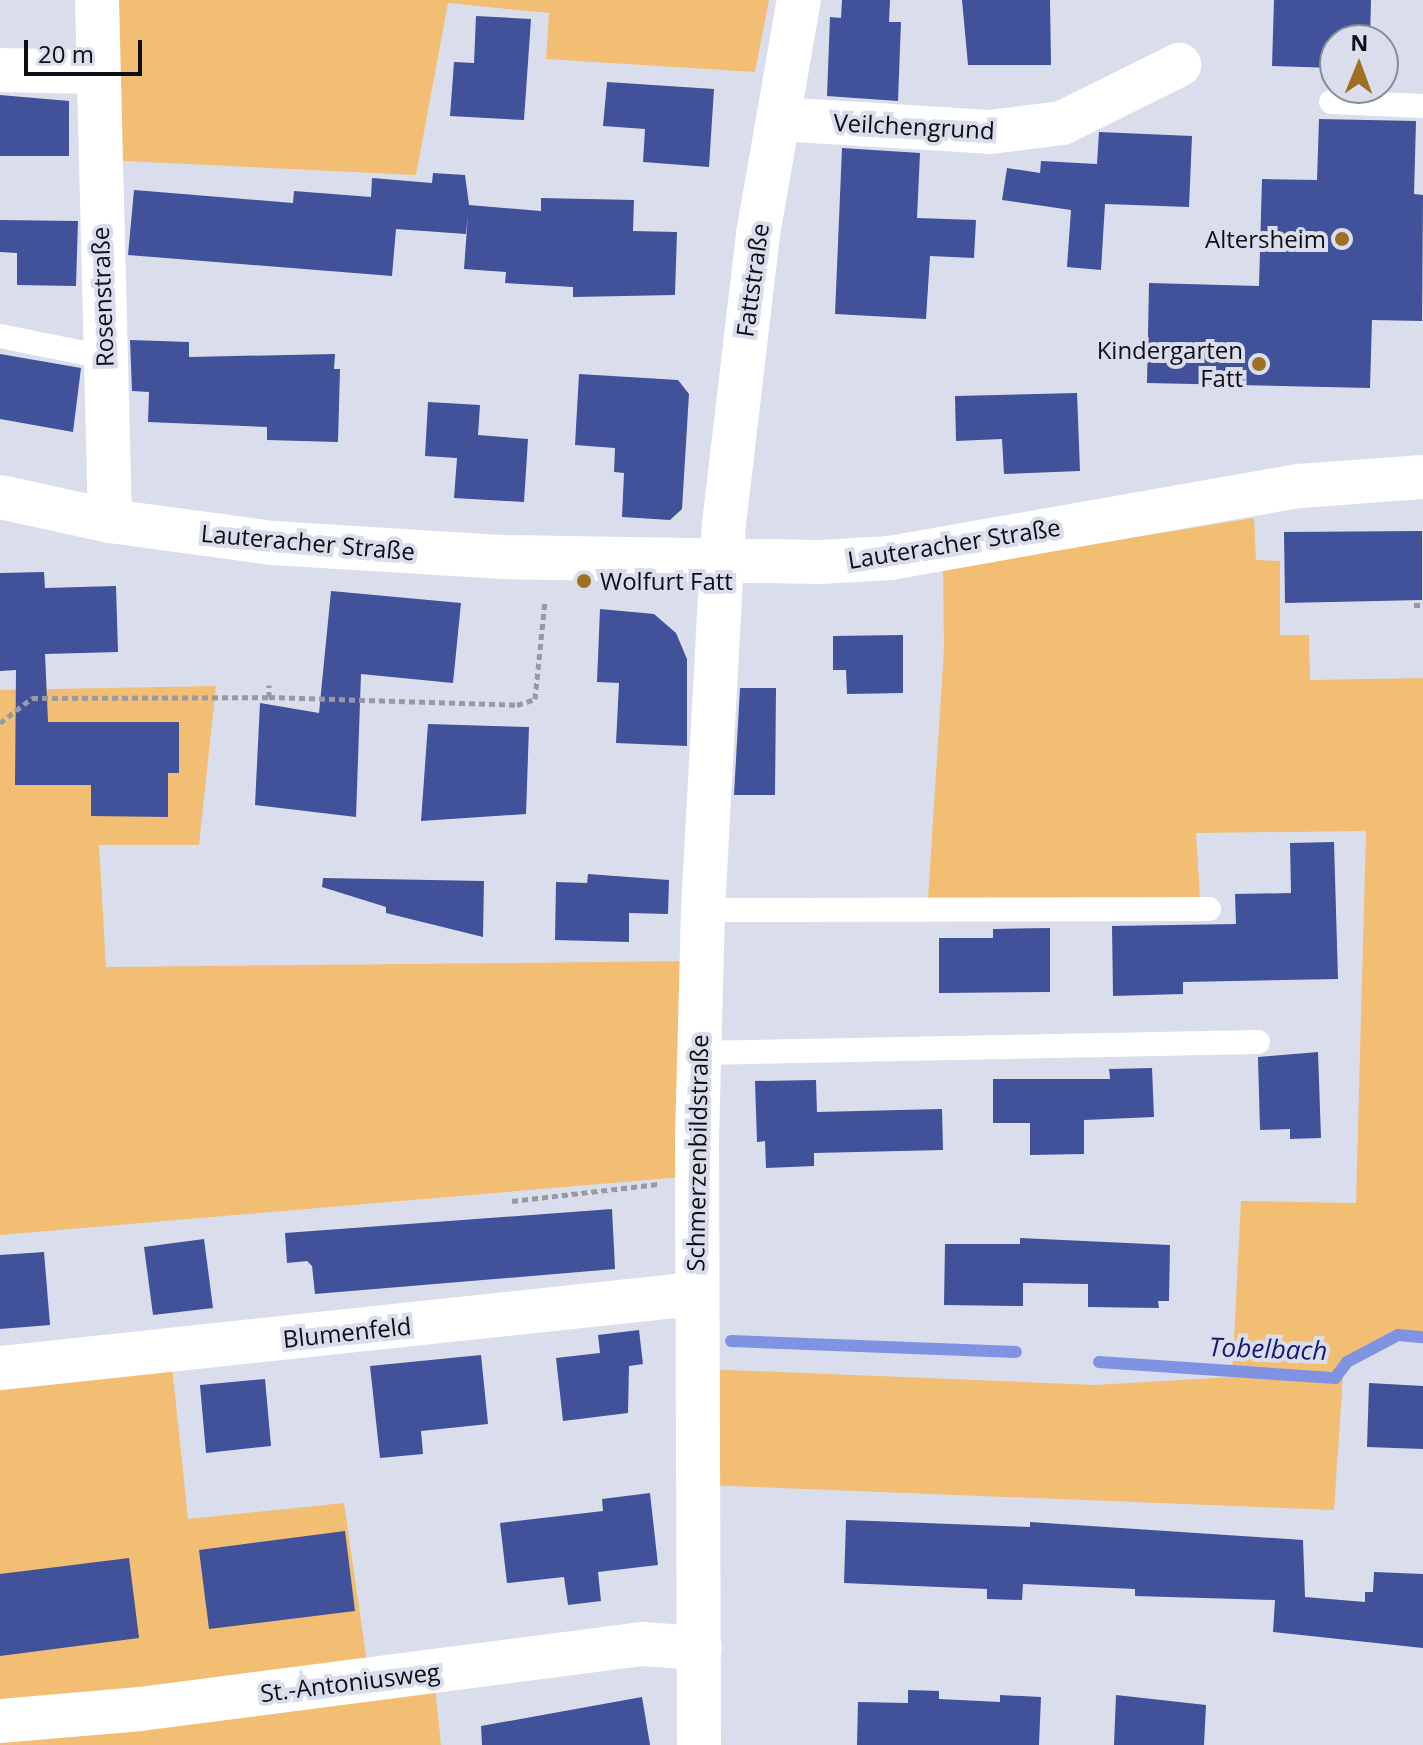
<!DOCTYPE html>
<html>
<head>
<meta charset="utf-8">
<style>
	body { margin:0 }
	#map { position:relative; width:1423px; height:1745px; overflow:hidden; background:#dadeec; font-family:"Open Sans",sans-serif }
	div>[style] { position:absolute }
	.green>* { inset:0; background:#f2be73 }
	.stream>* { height:12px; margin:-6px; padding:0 6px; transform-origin:6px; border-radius:6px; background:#7f93e2 }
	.building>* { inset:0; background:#41519a }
	.path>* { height:5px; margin-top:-2.5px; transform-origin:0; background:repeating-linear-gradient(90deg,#979aa5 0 6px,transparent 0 10px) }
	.service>* { height:24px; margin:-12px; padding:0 12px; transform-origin:12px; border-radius:12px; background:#fff }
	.minor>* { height:44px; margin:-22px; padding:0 22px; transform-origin:22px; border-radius:22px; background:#fff }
	.tertiary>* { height:44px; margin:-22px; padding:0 22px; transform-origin:22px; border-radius:22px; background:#fff }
	.dots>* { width:22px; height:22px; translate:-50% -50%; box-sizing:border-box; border:4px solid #dadeec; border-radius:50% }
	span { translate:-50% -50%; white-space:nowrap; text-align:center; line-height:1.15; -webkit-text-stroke:8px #dadeec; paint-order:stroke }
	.street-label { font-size:24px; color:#0d0e13 }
	.poi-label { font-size:24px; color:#0d0e13 }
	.right { translate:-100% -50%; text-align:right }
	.left { translate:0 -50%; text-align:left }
	.water-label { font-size:26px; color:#171873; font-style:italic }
	.north { position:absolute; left:1319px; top:24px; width:80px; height:80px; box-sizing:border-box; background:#dadeec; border:2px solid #888b95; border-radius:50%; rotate:1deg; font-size:22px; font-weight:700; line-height:32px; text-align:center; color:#0d0e13 }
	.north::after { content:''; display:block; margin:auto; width:28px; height:36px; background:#9f7022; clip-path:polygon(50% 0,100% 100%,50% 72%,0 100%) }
	.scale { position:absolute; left:24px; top:40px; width:118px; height:36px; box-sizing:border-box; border:4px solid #0d0e13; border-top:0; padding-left:10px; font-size:24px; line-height:28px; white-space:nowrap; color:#0d0e13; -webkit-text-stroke:6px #dadeec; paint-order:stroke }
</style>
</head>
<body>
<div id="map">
	<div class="green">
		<div style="clip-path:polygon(101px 0,769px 0,755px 72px,546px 59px,549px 13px,448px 3px,416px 175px,104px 160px)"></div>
		<div style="clip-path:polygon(1254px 518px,1256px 560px,1280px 561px,1280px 635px,1309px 635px,1310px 680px,1423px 678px,1423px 1335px,1397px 1334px,1344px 1361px,1334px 1510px,707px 1485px,704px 1369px,1095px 1385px,1232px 1377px,1241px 1201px,1356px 1203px,1366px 831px,1196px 833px,1200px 898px,928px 899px,944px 648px,943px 568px)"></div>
		<div style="clip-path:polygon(216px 686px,199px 845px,99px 845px,106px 967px,698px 961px,695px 1176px,0 1235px,0 690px)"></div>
		<div style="clip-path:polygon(171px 1357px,188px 1519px,344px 1503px,367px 1662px,0 1711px,0 1375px)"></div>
		<div style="clip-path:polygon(435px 1686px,441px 1745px,0 1745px,0 1739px)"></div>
	</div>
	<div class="stream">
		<div style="left:731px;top:1341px;width:285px;rotate:2.2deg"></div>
		<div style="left:1099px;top:1362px;width:237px;rotate:3.9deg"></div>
		<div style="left:1335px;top:1378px;width:20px;rotate:-53deg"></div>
		<div style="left:1347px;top:1362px;width:58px;rotate:-27.9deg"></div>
		<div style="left:1398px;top:1335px;width:25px;rotate:5deg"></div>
	</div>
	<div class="building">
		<div style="clip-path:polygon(842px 0,890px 0,889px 22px,901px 22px,898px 101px,827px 96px,830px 17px,841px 18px)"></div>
		<div style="clip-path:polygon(962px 0,1050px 0,1051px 65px,968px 65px)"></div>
		<div style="clip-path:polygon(1274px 0,1371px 0,1370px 40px,1335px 40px,1335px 68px,1272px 66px)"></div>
		<div style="clip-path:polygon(476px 16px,531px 19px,524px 120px,450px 116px,454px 62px,474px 63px)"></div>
		<div style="clip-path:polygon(607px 82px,714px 89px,709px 167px,643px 162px,645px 129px,603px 126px)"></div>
		<div style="clip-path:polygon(0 95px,69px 101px,69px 156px,0 156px)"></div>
		<div style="clip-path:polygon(1319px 119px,1416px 121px,1414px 194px,1423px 195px,1422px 321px,1372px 320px,1370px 388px,1147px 383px,1149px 283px,1259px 286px,1262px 179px,1317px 180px)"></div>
		<div style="clip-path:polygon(1099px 132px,1192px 136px,1189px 207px,1105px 204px,1101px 270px,1067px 267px,1071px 210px,1002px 200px,1007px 168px,1040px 173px,1041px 161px,1097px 164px)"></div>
		<div style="clip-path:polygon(842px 148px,920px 153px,917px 218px,976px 220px,974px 258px,930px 256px,926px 319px,835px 314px)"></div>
		<div style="clip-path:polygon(433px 173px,465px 175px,469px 205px,541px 211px,541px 198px,634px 200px,633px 231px,677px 232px,675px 295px,573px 297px,573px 287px,505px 283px,506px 272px,464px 269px,468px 214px,466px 234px,396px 229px,392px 276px,128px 255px,134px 190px,293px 203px,294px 191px,371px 197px,372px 178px,432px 183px)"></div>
		<div style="clip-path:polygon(0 220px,78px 221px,76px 286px,17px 285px,17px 253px,0 252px)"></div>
		<div style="clip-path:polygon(130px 340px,189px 342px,189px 357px,335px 354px,334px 369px,340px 369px,338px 442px,267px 440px,267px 427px,148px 422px,149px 392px,132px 391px)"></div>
		<div style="clip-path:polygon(0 354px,81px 368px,73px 432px,0 419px)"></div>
		<div style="clip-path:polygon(579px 374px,678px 380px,689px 394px,682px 509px,670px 520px,622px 517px,624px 473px,614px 472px,615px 448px,575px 445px)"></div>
		<div style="clip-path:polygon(1077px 393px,1080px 471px,1004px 474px,1002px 439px,956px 441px,955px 396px)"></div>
		<div style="clip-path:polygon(428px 402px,480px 405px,478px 435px,528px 439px,524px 502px,454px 498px,457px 458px,425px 456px)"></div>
		<div style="clip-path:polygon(1422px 531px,1422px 600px,1285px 603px,1284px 532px)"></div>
		<div style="clip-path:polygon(44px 572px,45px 588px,116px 586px,118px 652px,45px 654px,48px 722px,179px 722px,179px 773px,168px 773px,168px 817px,91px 816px,91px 785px,15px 785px,16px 670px,0 671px,0 573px)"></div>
		<div style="clip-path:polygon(331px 591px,461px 603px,453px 683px,361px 674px,356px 817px,255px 805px,260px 703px,319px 713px)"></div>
		<div style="clip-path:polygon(600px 609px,654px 614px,676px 633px,687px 659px,687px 746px,616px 743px,619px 683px,597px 682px)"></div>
		<div style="clip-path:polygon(903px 635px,903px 693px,847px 694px,846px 670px,833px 670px,833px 636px)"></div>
		<div style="clip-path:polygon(740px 688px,776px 688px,775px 795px,734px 795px)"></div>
		<div style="clip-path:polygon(428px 724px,529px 727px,526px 814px,421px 821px)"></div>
		<div style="clip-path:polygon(1334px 842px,1338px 979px,1183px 982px,1183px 994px,1113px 996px,1112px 926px,1236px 924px,1235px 894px,1291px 893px,1290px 843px)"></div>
		<div style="clip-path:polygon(588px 874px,669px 880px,668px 914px,629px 913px,629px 942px,555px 940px,556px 882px,587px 883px)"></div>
		<div style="clip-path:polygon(323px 878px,484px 881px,483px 937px,386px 913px,386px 907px,322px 887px)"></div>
		<div style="clip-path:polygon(1050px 928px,1050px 992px,939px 993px,939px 938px,993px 938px,993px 929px)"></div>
		<div style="clip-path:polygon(1318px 1052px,1321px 1138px,1290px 1139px,1290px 1129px,1260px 1130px,1258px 1057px)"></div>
		<div style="clip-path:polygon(1152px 1068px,1154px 1117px,1084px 1120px,1084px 1154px,1030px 1155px,1030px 1123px,993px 1123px,993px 1079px,1110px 1079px,1109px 1069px)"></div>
		<div style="clip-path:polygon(816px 1080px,817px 1112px,942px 1109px,943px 1150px,814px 1153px,814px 1166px,766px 1168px,765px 1141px,757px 1142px,755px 1081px)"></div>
		<div style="clip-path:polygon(612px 1209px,615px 1269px,315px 1294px,312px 1266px,307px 1261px,287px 1263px,285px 1233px)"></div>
		<div style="clip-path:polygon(1020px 1238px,1170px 1245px,1169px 1301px,1158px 1301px,1159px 1308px,1088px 1307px,1088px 1284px,1023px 1283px,1023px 1306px,944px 1305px,945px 1244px,1020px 1244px)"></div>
		<div style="clip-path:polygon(204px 1239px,213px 1308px,153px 1315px,144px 1247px)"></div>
		<div style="clip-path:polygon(44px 1252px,50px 1325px,0 1329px,0 1255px)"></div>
		<div style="clip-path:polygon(639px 1330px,643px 1364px,629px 1366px,628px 1413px,563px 1421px,556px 1358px,600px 1353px,598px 1335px)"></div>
		<div style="clip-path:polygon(481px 1355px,488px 1424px,421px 1431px,423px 1454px,380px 1458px,370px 1366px)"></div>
		<div style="clip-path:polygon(265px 1379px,271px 1446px,206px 1453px,200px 1385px)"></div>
		<div style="clip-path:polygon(1369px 1383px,1423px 1386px,1423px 1449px,1367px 1447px)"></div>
		<div style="clip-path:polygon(650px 1493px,658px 1565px,598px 1572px,601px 1601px,568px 1605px,564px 1577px,507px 1583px,500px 1523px,603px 1511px,602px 1499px)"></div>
		<div style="clip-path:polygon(846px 1520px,1030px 1527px,1030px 1522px,1303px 1540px,1305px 1597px,1365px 1602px,1365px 1592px,1373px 1592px,1374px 1572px,1423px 1574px,1423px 1648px,1273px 1632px,1275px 1600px,1135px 1596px,1135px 1589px,1023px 1584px,1022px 1600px,987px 1599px,987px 1589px,844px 1583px)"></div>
		<div style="clip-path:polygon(345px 1531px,355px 1611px,209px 1629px,199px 1550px)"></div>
		<div style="clip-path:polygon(129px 1558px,139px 1638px,0 1656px,0 1574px)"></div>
		<div style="clip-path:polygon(908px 1690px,939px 1691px,939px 1699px,1000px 1702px,1000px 1695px,1041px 1697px,1039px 1745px,857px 1745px,858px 1702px,908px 1703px)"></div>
		<div style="clip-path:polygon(1116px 1695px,1206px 1705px,1204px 1745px,1114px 1745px)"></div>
		<div style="clip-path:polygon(642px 1697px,650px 1745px,482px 1745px,481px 1726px)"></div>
	</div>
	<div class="path">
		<div style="left:1414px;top:605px;width:9px"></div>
		<div style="left:269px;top:697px;width:248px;rotate:1.8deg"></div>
		<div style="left:517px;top:705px;width:19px;rotate:-18deg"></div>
		<div style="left:535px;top:699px;width:100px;rotate:-84.2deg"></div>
		<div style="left:0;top:723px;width:41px;rotate:-38deg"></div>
		<div style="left:32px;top:698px;width:237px;rotate:-0.2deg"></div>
		<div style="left:269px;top:697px;width:12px;rotate:-90deg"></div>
		<div style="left:512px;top:1201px;width:147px;rotate:-6.6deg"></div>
	</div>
	<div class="service">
		<div style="left:1331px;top:102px;width:92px;rotate:2.5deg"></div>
		<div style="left:0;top:336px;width:106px;rotate:11.4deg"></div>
		<div style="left:703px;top:910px;width:506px;rotate:-0.11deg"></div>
		<div style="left:699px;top:1053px;width:559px;rotate:-1.13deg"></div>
	</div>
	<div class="minor">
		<div style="left:97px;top:0;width:521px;rotate:88.57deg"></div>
		<div style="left:0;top:70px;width:95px;rotate:1.2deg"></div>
		<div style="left:779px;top:119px;width:211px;rotate:3.5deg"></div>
		<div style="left:990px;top:132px;width:73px;rotate:-7.1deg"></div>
		<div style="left:1062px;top:123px;width:131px;rotate:-26.4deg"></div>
		<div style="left:0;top:1368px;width:699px;rotate:-6.08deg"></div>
		<div style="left:0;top:1721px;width:141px;rotate:-4.9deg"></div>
		<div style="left:140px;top:1709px;width:506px;rotate:-7.38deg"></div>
		<div style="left:642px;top:1644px;width:58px;rotate:3.9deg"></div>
		<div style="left:699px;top:1745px;width:606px;rotate:-90.19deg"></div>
		<div style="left:697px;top:1139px;width:229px;rotate:-88.5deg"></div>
		<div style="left:703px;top:910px;width:387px;rotate:-86.9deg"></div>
		<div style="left:724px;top:524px;width:292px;rotate:-83.3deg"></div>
		<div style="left:758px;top:234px;width:238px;rotate:-80.1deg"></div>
	</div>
	<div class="tertiary">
		<div style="left:0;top:497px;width:113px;rotate:12.3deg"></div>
		<div style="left:110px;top:521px;width:164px;rotate:7.7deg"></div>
		<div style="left:273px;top:543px;width:227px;rotate:3.5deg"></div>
		<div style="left:500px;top:557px;width:320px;rotate:0.9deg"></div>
		<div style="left:820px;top:562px;width:70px;rotate:-3.3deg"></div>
		<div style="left:890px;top:558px;width:416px;rotate:-10deg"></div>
		<div style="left:1300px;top:486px;width:123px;rotate:-4.2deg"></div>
	</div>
	<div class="dots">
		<div style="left:1342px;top:239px;background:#9f7022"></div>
		<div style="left:1259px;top:364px;background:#9f7022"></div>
		<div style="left:584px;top:581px;background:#9f7022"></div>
	</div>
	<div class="street-label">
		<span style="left:914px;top:126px;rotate:3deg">Veilchengrund</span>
		<span style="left:752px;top:280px;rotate:-82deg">Fattstraße</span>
		<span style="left:102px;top:297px;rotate:-92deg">Rosenstraße</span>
		<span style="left:308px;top:542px;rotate:5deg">Lauteracher Straße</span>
		<span style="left:954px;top:543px;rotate:-9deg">Lauteracher Straße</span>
		<span style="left:697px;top:1153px;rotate:-89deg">Schmerzenbildstraße</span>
		<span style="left:347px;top:1332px;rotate:-6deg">Blumenfeld</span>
		<span style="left:350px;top:1682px;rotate:-7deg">St.-Antoniusweg</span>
	</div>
	<div class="poi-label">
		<span class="right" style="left:1326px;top:239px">Altersheim</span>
		<span class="right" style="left:1243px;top:364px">Kindergarten<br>Fatt</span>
		<span class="left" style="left:600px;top:581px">Wolfurt Fatt</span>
	</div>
	<div class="water-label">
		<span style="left:1268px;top:1349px;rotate:2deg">Tobelbach</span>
	</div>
	<div class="north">N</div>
	<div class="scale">20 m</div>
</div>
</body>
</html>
